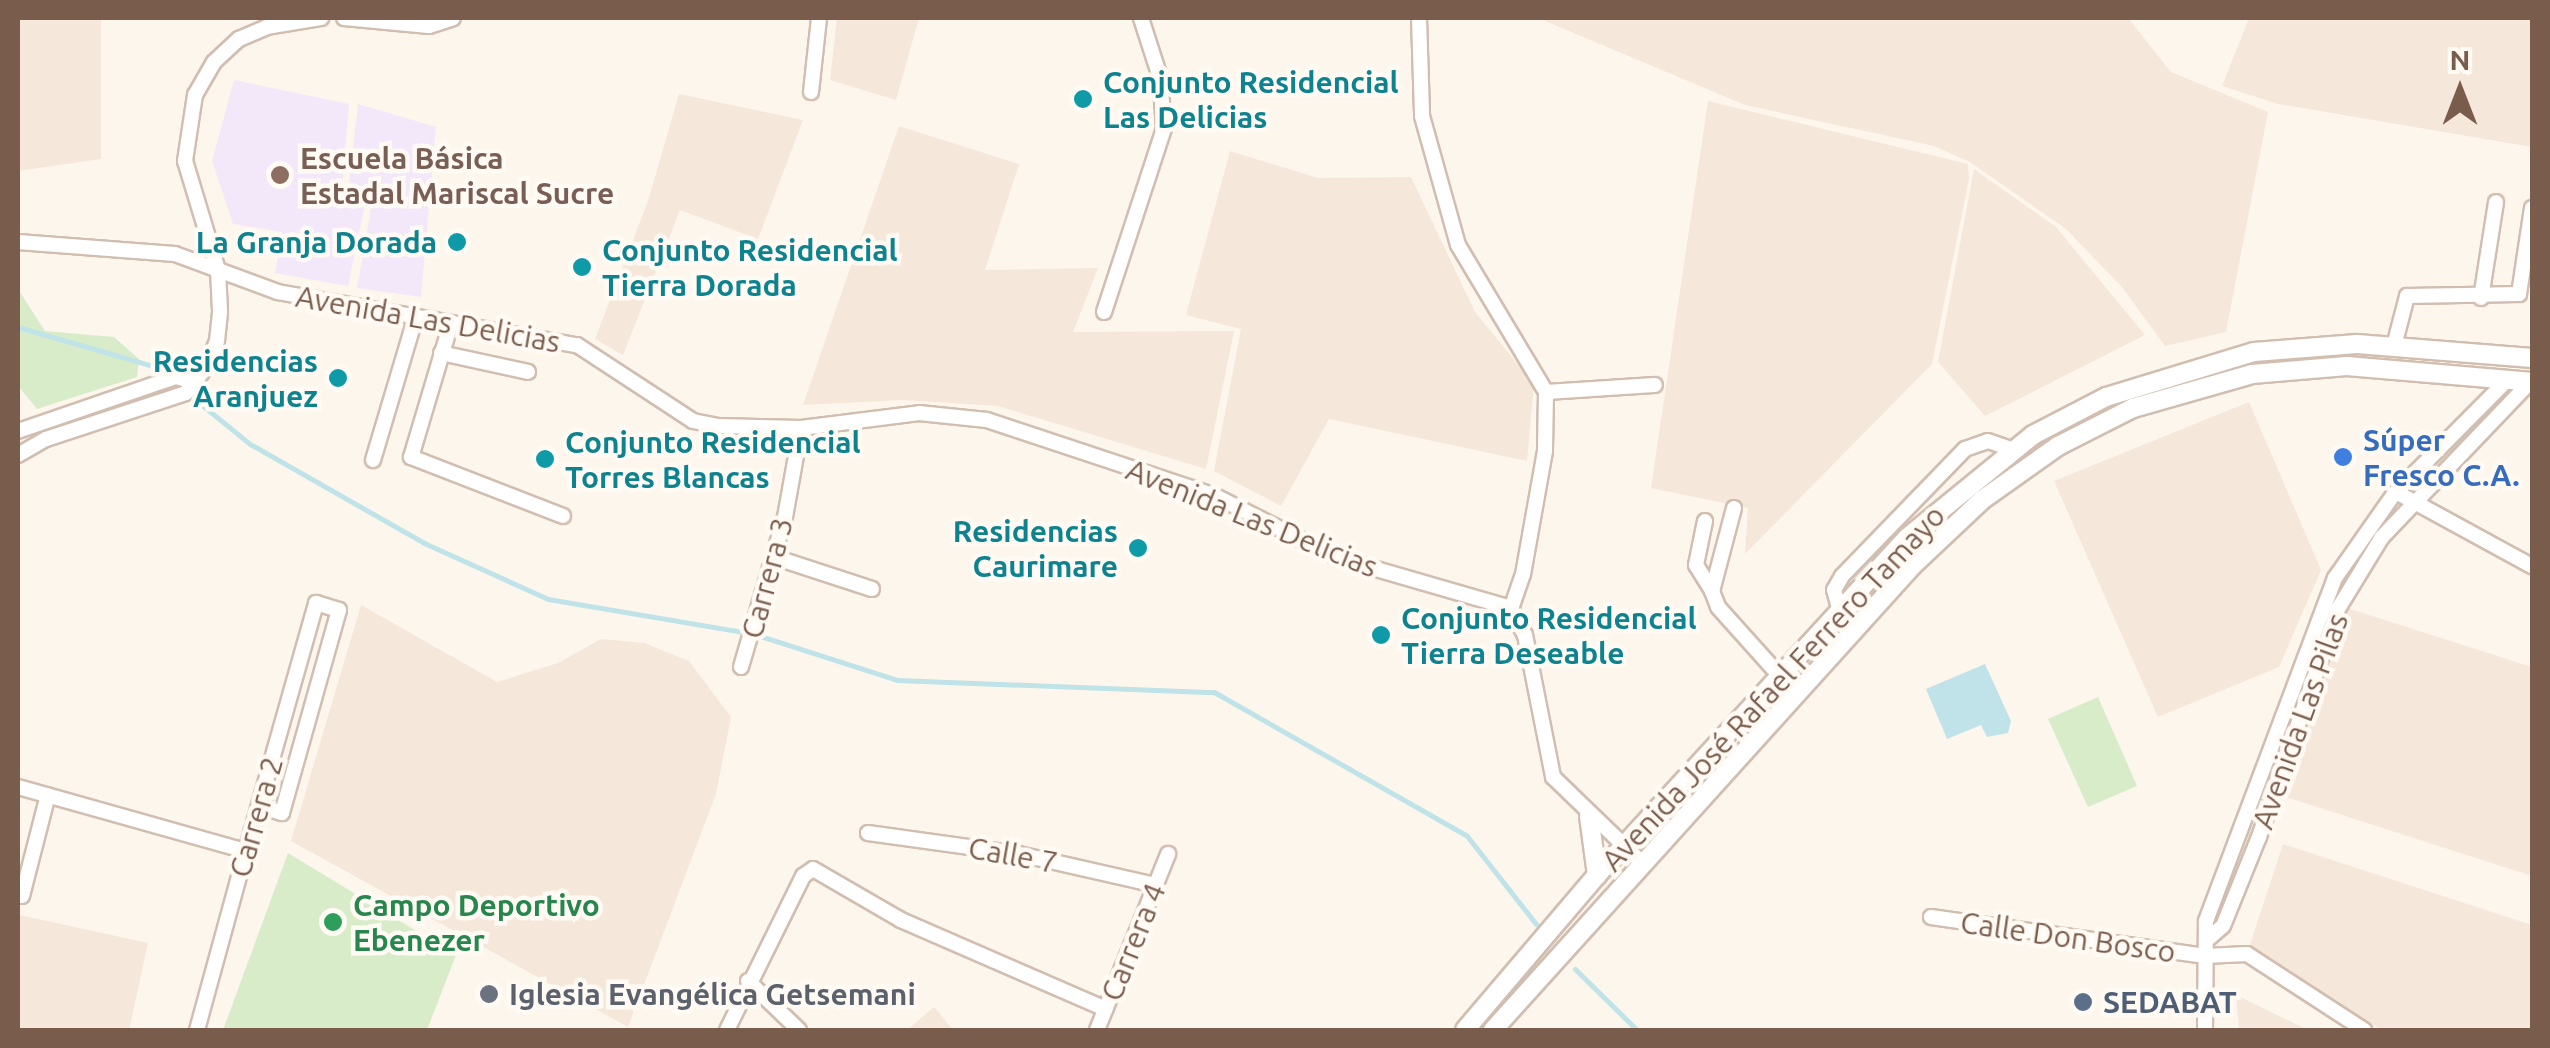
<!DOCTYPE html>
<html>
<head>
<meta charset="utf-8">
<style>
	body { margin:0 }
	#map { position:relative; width:2550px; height:1048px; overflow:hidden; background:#fdf6ec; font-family:Ubuntu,sans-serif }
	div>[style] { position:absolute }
	.residential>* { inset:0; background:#f5e8da }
	.education>* { inset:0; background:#f3e8fa }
	.green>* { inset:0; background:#d8ecc9 }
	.water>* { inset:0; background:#bfe3e8 }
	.stream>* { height:5px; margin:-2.5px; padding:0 2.5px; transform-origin:2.5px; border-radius:2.5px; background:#bfe3e8 }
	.roads { filter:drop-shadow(2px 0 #d1beb0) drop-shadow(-2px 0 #d1beb0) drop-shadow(0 2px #d1beb0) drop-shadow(0 -2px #d1beb0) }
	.street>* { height:14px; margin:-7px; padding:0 7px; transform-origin:7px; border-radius:7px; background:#fff }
	.secondary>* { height:18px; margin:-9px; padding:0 9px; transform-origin:9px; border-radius:9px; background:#fff }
	.dots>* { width:28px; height:28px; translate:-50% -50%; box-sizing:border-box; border:5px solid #fffaf3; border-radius:50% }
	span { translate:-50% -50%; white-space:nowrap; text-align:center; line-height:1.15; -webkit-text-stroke:9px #fffaf3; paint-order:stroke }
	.culture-label { font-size:30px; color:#0d838f; font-weight:700 }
	.left { translate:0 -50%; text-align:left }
	.right { translate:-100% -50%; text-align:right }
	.education-label { font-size:30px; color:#785e54; font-weight:700 }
	.street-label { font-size:30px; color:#7a5c4d }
	.shop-label { font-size:30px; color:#366cbe; font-weight:700 }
	.leisure-label { font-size:30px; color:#27864d; font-weight:700 }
	.worship-label { font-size:30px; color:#5b616d; font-weight:700 }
	.service-label { font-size:30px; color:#4e5e75; font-weight:700 }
	.frame { position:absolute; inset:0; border:20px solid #7a5c4d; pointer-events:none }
	.north { position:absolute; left:2410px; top:40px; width:100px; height:100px; -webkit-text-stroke:8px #fffaf3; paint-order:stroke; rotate:0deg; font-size:28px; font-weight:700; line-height:40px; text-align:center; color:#7a5c4d }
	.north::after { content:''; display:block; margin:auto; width:35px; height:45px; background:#7a5c4d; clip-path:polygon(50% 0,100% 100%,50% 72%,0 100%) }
</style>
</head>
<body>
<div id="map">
	<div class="residential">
		<div style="clip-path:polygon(18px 18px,101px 18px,101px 159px,18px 171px)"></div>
		<div style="clip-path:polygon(837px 18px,919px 18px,896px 100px,830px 80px)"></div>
		<div style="clip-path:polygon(1538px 18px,2128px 18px,2171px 72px,2268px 112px,2226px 332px,2165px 346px,2122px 287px,2066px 229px,1970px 162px,1934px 146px,1745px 105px)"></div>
		<div style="clip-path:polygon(2249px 18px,2532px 18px,2532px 147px,2278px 104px,2222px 86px)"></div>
		<div style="clip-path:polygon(679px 94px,803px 120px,758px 239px,680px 210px,623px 355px,595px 339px,648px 201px)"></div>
		<div style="clip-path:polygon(1708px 101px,1968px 164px,1969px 179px,1932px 364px,1745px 554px,1748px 508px,1651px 488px)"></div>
		<div style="clip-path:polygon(899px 126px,1019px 164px,985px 270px,1098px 268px,1073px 332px,1234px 331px,1206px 469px,998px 406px,903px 400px,803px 405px)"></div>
		<div style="clip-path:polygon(1230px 151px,1318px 178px,1411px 177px,1475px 312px,1534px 384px,1527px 461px,1329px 419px,1281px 506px,1214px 471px,1241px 329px,1186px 315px)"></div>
		<div style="clip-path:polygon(1974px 169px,2056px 227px,2145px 335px,1985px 416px,1938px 362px)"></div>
		<div style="clip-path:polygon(2249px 402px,2321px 570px,2279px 667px,2158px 717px,2054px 481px)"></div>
		<div style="clip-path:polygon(361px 605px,497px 682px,558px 663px,601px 639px,644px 643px,689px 661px,731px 717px,716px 794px,628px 1027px,291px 841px)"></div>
		<div style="clip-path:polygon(2344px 607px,2532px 667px,2532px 876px,2283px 796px)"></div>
		<div style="clip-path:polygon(2283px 844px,2532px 925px,2532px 1030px,2382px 1030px,2247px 954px)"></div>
		<div style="clip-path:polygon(20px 915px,148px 943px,129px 1030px,18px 1030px)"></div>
		<div style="clip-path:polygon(2236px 995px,2308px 1030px,2239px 1030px)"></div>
		<div style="clip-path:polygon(934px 1007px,953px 1030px,907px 1030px)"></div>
	</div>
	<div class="education">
		<div style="clip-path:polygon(234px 80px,349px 104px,342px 188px,367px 193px,348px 286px,275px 273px,282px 232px,233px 224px,212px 161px)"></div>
		<div style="clip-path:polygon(358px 104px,436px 127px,421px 297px,357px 288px,374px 191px,349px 182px)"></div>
	</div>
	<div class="green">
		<div style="clip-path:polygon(18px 289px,45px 331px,114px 337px,139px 359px,137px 377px,37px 409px,18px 386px)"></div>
		<div style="clip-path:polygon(2098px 697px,2137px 786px,2088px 807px,2048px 719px)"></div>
		<div style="clip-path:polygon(288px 853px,456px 955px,427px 1030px,223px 1030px)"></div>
	</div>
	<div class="water">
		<div style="clip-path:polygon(1985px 664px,2011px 721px,2008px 733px,1987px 737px,1981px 725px,1947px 739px,1926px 689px)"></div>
	</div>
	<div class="stream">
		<div style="left:18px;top:327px;width:141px;rotate:16.1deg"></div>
		<div style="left:202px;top:405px;width:62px;rotate:39.1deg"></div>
		<div style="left:250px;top:444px;width:200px;rotate:29.6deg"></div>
		<div style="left:424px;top:543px;width:136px;rotate:24.3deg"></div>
		<div style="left:548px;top:599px;width:209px;rotate:9.6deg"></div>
		<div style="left:754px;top:634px;width:150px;rotate:17.8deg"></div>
		<div style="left:897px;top:680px;width:317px;rotate:2.2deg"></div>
		<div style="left:1214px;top:692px;width:291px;rotate:29.6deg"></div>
		<div style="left:1467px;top:836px;width:112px;rotate:51.9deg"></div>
		<div style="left:1575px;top:969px;width:87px;rotate:44.5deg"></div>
	</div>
	<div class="roads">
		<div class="street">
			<div style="left:344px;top:18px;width:85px;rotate:5.4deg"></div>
			<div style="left:429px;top:26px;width:25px;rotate:-18deg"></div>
			<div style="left:1419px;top:18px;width:98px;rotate:88.2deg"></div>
			<div style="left:1422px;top:116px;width:134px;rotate:74.4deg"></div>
			<div style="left:1458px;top:245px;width:171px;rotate:59.1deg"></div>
			<div style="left:1546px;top:392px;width:59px;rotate:91deg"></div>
			<div style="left:1545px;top:451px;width:125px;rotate:100.1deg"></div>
			<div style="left:1523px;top:574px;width:36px;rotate:109deg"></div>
			<div style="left:811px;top:92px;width:74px;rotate:-83.8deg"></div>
			<div style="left:18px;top:242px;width:157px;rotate:4.4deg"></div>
			<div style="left:175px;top:254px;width:110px;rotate:20.3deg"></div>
			<div style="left:278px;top:292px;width:304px;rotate:10.1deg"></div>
			<div style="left:577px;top:345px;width:139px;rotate:33.2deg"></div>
			<div style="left:693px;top:421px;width:25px;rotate:11deg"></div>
			<div style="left:718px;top:426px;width:83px;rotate:1.4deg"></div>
			<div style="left:801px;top:428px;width:119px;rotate:-7.2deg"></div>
			<div style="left:919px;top:413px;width:68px;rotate:5.9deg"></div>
			<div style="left:987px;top:420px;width:240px;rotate:18.4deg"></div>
			<div style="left:1215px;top:496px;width:138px;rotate:26.8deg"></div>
			<div style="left:1338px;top:558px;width:180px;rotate:16.1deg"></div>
			<div style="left:2481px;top:298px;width:97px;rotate:-81.1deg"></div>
			<div style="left:1104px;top:312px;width:194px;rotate:-71.9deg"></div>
			<div style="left:1164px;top:128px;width:51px;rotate:-94.5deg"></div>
			<div style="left:1160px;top:77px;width:62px;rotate:-107.9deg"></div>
			<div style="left:451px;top:323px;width:140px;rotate:106.6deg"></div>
			<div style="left:411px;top:457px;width:163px;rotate:21.2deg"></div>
			<div style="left:2394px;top:346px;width:52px;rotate:-75.4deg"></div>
			<div style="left:2407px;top:296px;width:112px;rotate:-1deg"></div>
			<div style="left:2519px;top:294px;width:87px;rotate:-81.4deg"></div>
			<div style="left:441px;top:353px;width:89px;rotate:12.3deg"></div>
			<div style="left:1546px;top:392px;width:109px;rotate:-3.7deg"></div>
			<div style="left:18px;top:431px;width:167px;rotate:-18.9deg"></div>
			<div style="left:176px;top:377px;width:15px;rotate:16deg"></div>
			<div style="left:18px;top:455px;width:32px;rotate:-30deg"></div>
			<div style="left:46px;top:439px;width:147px;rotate:-18.2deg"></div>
			<div style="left:186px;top:393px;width:33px;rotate:-52deg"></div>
			<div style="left:206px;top:367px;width:28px;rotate:-67deg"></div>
			<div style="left:217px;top:341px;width:30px;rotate:-84deg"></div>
			<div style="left:220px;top:311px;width:41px;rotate:-92.8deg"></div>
			<div style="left:218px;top:270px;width:114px;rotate:-106.8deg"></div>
			<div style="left:185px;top:161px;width:67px;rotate:-81.4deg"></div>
			<div style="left:195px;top:95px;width:38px;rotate:-60deg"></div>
			<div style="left:214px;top:62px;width:34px;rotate:-43deg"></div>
			<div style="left:239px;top:39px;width:30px;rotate:-23deg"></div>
			<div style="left:267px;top:27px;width:55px;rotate:-9.5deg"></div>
			<div style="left:373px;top:460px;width:147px;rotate:-73.4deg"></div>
			<div style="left:2396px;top:492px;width:155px;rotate:28.6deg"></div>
			<div style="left:1734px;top:508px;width:86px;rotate:104.8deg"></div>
			<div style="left:1712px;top:591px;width:17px;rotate:69deg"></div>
			<div style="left:1718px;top:607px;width:93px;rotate:48.1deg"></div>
			<div style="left:1705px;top:521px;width:45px;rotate:101.6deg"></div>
			<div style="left:1696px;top:565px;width:31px;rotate:58deg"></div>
			<div style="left:774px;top:557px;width:103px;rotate:18.1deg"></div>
			<div style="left:1511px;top:608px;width:30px;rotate:63deg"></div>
			<div style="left:1525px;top:635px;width:145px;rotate:78.8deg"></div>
			<div style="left:1553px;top:777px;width:121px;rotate:44deg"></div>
			<div style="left:1840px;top:612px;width:23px;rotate:-105deg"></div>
			<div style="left:1834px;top:590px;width:16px;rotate:-60deg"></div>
			<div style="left:1842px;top:576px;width:177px;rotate:-45.9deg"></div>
			<div style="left:1965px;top:449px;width:24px;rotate:-19deg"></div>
			<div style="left:1988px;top:441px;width:24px;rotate:19deg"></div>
			<div style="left:741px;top:667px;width:156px;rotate:-73.7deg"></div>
			<div style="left:785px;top:517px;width:90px;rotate:-79.8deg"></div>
			<div style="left:18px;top:787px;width:237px;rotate:15.7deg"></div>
			<div style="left:868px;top:833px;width:152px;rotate:7.9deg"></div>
			<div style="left:1019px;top:854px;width:140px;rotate:12.8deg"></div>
			<div style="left:22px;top:896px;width:104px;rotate:-75.6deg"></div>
			<div style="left:1931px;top:917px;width:277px;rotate:8.1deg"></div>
			<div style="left:2205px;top:956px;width:42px;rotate:-2.7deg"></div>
			<div style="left:2247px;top:954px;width:140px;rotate:33deg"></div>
			<div style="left:2209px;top:938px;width:18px;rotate:-41deg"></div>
			<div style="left:2223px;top:926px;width:96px;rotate:-68deg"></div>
			<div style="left:2259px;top:837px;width:241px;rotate:-70.9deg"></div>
			<div style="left:2338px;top:609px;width:84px;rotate:-58.6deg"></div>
			<div style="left:2382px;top:537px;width:214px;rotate:-46.3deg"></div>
			<div style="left:748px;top:981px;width:71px;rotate:43.9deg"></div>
			<div style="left:197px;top:1030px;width:186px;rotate:-74.7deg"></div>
			<div style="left:246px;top:851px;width:258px;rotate:-74.2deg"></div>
			<div style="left:316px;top:603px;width:24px;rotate:17deg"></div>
			<div style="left:339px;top:610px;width:211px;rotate:105.7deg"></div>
			<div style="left:282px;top:813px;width:24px;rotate:-163deg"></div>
			<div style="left:727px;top:1030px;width:172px;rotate:-63.7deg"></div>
			<div style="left:803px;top:876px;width:12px;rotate:-35deg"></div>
			<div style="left:813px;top:869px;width:102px;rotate:30.1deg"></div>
			<div style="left:901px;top:920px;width:223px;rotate:23.5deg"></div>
			<div style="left:1097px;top:1030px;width:190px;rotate:-68deg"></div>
			<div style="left:2205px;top:1030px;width:109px;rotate:-89.5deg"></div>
			<div style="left:2206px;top:921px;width:366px;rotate:-69.4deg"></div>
			<div style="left:2335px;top:578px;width:103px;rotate:-54.9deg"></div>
			<div style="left:2394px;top:494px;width:163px;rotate:-45.2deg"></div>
		</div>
		<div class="secondary">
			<div style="left:1589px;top:816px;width:60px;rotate:82.3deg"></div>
			<div style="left:1465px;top:1030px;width:204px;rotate:-49.6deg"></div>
			<div style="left:1597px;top:875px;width:459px;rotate:-47.4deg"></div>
			<div style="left:1908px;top:537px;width:161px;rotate:-39.2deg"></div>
			<div style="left:2033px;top:435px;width:82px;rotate:-27.5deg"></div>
			<div style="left:2106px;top:397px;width:155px;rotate:-16.9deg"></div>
			<div style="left:2254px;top:352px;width:103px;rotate:-4.4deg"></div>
			<div style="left:2357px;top:344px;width:176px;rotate:4.6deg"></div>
			<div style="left:1493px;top:1030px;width:625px;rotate:-47.92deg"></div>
			<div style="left:1912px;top:566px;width:96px;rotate:-43.3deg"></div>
			<div style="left:1982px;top:500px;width:93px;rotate:-35.4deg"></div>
			<div style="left:2058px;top:446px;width:84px;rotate:-26.9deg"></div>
			<div style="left:2133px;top:408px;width:124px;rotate:-15.9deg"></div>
			<div style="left:2252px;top:374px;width:95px;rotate:-4.8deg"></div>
			<div style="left:2347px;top:366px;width:186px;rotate:4.9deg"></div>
		</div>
	</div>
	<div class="dots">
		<div style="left:1083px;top:99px;background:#0f9aa8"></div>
		<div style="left:280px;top:175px;background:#8d6e63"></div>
		<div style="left:457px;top:242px;background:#0f9aa8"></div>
		<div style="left:582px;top:267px;background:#0f9aa8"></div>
		<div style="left:338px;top:378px;background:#0f9aa8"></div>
		<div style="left:2343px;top:457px;background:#3f7fe0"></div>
		<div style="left:545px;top:459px;background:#0f9aa8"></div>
		<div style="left:1138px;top:548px;background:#0f9aa8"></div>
		<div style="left:1381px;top:635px;background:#0f9aa8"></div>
		<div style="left:333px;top:922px;background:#2e9e5b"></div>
		<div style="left:489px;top:994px;background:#6b7280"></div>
		<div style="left:2083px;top:1002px;background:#5c6f8a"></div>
	</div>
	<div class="culture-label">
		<span class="left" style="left:1103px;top:99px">Conjunto Residencial<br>Las Delicias</span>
		<span class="right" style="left:437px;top:242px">La Granja Dorada</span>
		<span class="left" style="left:602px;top:267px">Conjunto Residencial<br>Tierra Dorada</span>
		<span class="right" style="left:318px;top:378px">Residencias<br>Aranjuez</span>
		<span class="left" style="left:565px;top:459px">Conjunto Residencial<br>Torres Blancas</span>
		<span class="right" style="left:1118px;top:548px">Residencias<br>Caurimare</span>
		<span class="left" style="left:1401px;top:635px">Conjunto Residencial<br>Tierra Deseable</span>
	</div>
	<div class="education-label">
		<span class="left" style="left:300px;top:175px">Escuela Básica<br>Estadal Mariscal Sucre</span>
	</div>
	<div class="street-label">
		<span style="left:428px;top:319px;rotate:10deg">Avenida Las Delicias</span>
		<span style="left:1252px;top:518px;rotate:22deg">Avenida Las Delicias</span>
		<span style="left:767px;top:578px;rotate:-75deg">Carrera 3</span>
		<span style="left:1773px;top:688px;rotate:-47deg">Avenida José Rafael Ferrero Tamayo</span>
		<span style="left:2300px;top:721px;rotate:-70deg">Avenida Las Pilas</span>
		<span style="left:256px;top:817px;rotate:-74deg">Carrera 2</span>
		<span style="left:1013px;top:855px;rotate:10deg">Calle 7</span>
		<span style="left:2068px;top:937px;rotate:8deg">Calle Don Bosco</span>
		<span style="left:1133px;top:942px;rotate:-68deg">Carrera 4</span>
	</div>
	<div class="shop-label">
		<span class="left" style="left:2363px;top:457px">Súper<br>Fresco C.A.</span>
	</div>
	<div class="leisure-label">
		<span class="left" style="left:353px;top:922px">Campo Deportivo<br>Ebenezer</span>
	</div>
	<div class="worship-label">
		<span class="left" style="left:509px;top:994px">Iglesia Evangélica Getsemani</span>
	</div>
	<div class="service-label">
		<span class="left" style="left:2103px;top:1002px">SEDABAT</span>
	</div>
	<div class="frame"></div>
	<div class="north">N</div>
</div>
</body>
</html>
